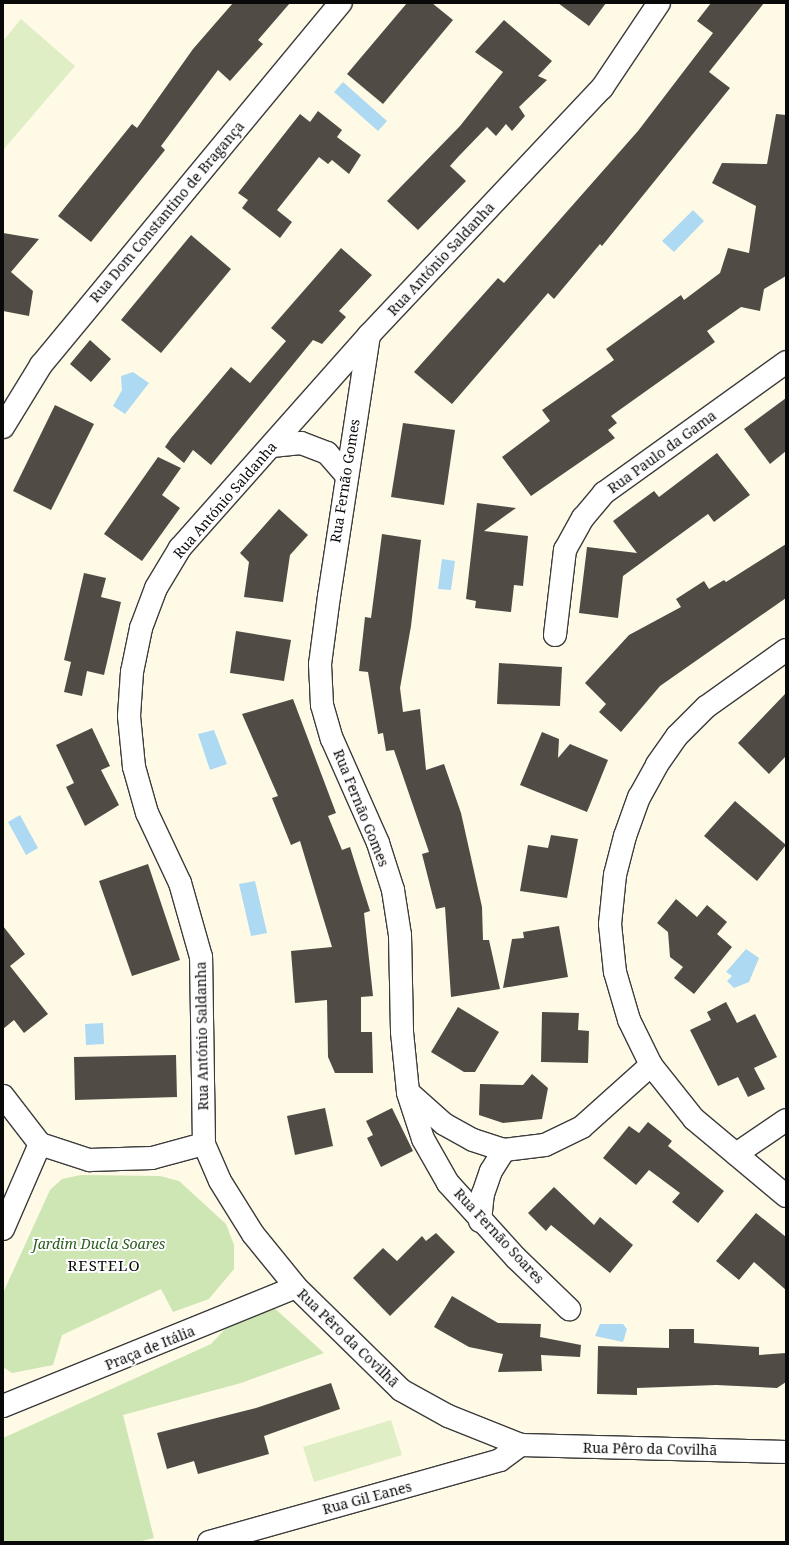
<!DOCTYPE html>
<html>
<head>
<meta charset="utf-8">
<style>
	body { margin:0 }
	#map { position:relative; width:789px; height:1545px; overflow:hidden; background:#fefae6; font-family:"Noto Serif",serif }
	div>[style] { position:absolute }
	.green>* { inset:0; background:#cde6b3 }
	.pitch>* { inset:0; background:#dfeec4 }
	.water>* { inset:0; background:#add9f3 }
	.building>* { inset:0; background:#514b46 }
	.roads { filter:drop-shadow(1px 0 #3c3c3c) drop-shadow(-1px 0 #3c3c3c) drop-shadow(0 1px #3c3c3c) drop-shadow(0 -1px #3c3c3c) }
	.minor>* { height:22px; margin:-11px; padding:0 11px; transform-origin:11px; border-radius:11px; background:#fff }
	span { translate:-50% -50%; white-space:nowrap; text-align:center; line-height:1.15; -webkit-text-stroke:4px #fff; paint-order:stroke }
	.street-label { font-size:14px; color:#090909 }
	.park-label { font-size:14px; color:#2a5d1d; font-style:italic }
	.neighbourhood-label { font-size:15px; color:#090909; letter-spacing:1px }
	.frame { position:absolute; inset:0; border:4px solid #090909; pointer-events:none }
</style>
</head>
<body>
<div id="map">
	<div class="green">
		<div style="clip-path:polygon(81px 1175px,160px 1176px,179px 1181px,226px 1224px,234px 1245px,234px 1269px,209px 1299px,173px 1312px,161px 1289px,62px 1335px,53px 1365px,12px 1373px,3px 1367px,3px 1293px,50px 1190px,62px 1179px)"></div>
		<div style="clip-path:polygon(272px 1306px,324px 1353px,241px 1383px,123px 1415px,154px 1538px,138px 1542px,3px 1542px,3px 1438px,211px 1344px,228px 1326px)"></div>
	</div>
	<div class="pitch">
		<div style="clip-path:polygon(21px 19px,75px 66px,3px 150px,3px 41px)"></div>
		<div style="clip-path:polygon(391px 1420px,402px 1455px,314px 1482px,303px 1447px)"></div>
	</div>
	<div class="water">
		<div style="clip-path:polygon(343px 82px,387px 121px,378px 131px,334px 92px)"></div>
		<div style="clip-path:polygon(693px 210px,704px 221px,674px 252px,662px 241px)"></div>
		<div style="clip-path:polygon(133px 372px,149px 383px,125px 414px,113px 406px,122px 390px,121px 376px)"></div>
		<div style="clip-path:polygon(442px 559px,455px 561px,451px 590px,438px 589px)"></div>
		<div style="clip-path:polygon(214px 730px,227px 764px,210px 770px,198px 734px)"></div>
		<div style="clip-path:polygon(20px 815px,38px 848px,26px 855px,8px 822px)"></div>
		<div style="clip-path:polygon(255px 881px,267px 933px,251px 936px,239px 884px)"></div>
		<div style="clip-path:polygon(746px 949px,759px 958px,749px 982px,734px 988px,727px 981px,732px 976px,726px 972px)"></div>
		<div style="clip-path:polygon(103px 1023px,104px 1044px,86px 1045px,85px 1024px)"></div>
		<div style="clip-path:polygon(600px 1324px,623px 1324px,627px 1329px,623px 1342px,595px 1336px)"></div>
	</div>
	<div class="building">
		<div style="clip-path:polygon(233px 3px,290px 3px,258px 40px,263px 44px,230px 81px,218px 70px,161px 146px,165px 150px,91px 242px,58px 216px,132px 124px,137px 128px,193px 49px)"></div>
		<div style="clip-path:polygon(407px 3px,432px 3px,453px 20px,383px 104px,347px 74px)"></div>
		<div style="clip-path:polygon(558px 3px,606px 3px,589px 26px)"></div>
		<div style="clip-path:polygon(711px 3px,764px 3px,709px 72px,730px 88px,602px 246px,600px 244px,554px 299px,548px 293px,452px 404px,414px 372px,498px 278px,504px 283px,638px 131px,713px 33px,697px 21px)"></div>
		<div style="clip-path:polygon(504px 20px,552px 61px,538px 76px,547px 80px,519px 107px,525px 116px,512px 131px,506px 124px,496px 136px,487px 127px,458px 157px,450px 166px,466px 181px,418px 230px,387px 201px,460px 126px,503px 72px,475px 52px)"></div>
		<div style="clip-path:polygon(318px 111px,342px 130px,337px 137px,361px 155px,349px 174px,332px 160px,328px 164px,319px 157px,277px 210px,292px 222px,280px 238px,242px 208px,248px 200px,238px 193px,300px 114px,310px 122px)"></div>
		<div style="clip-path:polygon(776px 114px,786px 115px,786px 276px,764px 289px,760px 311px,741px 307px,707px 331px,715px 342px,611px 416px,617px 423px,608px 430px,615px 438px,531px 496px,502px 457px,550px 421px,542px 410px,614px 360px,606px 349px,681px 295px,684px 300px,720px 273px,728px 248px,749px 253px,756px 206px,712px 183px,722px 163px,767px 164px)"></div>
		<div style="clip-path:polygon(3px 233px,39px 239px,11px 272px,33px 291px,29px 316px,3px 311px)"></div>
		<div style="clip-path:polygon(191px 235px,231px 269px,161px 353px,121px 320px)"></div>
		<div style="clip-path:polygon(341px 248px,372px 275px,339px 311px,346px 317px,322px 344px,313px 340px,211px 465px,193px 450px,184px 463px,165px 447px,171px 438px,231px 367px,250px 383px,286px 341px,271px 328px)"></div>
		<div style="clip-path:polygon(90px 340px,111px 359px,91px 382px,70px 364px)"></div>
		<div style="clip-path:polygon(786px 398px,786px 451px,770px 464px,744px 429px)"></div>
		<div style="clip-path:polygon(55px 405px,94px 424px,51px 510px,13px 491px)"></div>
		<div style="clip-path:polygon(403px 423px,455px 430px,444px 505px,391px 497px)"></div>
		<div style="clip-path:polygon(717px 453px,750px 495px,714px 522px,708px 514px,623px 576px,618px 618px,579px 613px,587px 547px,637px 553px,613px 521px,654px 491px,659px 497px)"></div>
		<div style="clip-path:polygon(158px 457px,181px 468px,162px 495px,180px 508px,142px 561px,104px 534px)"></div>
		<div style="clip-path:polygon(477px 503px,516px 508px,484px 531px,528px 536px,523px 586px,514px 585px,511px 612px,475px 608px,476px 601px,466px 599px)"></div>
		<div style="clip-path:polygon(279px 509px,308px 535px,290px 555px,283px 602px,244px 597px,249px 562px,240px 553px)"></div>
		<div style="clip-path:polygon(382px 534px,421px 540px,411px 626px,400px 688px,403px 712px,420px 709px,426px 770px,444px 764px,461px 813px,482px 907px,483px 940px,489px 940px,500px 989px,451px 997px,445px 907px,436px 909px,422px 854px,429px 852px,394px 750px,386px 751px,383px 733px,378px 734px,368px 672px,359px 671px,365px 617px,371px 618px)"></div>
		<div style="clip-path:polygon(786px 544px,786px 598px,660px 686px,621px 732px,599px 712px,606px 704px,585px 683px,629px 635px,681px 607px,676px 599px,704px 581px,709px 589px,724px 580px,726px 582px)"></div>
		<div style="clip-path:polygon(84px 573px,106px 578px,101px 597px,121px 602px,104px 675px,87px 671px,82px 696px,64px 692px,71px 662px,64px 660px)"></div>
		<div style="clip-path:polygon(236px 631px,291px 640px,284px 681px,230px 673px)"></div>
		<div style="clip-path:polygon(499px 663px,562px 667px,560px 706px,497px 704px)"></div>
		<div style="clip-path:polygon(786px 693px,786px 756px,769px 774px,738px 743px)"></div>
		<div style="clip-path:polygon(293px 699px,336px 813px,328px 816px,342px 850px,350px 847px,370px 911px,364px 913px,373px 996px,361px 997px,361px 1032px,372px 1032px,373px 1073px,335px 1073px,328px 1057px,327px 1000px,295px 1003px,291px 951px,332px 947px,300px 841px,291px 845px,272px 798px,278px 796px,242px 714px)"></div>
		<div style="clip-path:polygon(92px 728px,110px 766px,101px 770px,119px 805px,85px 826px,66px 787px,74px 783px,56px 745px)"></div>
		<div style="clip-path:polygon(542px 732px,559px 739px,558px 758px,570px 744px,608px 760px,587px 812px,520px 785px)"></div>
		<div style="clip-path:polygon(735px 801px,786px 845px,757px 881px,704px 836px)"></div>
		<div style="clip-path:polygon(551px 835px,578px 839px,567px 898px,520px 891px,528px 845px,548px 848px)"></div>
		<div style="clip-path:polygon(148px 864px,180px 960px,132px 976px,99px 881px)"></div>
		<div style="clip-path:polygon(676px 899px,697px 917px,707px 905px,727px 922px,717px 934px,732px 947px,694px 994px,674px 978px,683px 967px,670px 957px,668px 932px,657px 923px)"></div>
		<div style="clip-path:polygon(3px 926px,25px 954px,10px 966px,48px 1014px,24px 1033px,14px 1020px,3px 1029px)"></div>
		<div style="clip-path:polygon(559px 926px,568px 977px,503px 988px,512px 939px,524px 938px,523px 932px)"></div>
		<div style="clip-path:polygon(726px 1002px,737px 1023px,755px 1014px,777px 1057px,754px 1068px,765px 1089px,748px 1097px,738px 1077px,718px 1086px,690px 1030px,711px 1020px,707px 1012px)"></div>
		<div style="clip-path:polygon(458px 1007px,499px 1032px,475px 1072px,464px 1072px,431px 1052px)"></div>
		<div style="clip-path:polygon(542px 1012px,579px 1013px,578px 1030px,589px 1031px,588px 1063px,541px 1062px)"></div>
		<div style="clip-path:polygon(176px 1055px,177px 1097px,75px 1100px,74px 1057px)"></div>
		<div style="clip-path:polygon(532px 1074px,548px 1088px,542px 1119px,503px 1123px,479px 1115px,480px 1084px,523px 1085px)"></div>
		<div style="clip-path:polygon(325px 1108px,333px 1146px,295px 1155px,287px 1116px)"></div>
		<div style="clip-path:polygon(392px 1108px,413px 1151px,381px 1167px,367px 1138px,373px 1135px,366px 1121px)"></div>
		<div style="clip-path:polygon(648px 1122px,672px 1141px,668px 1146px,724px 1191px,698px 1223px,672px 1202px,680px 1193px,649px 1170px,636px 1185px,603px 1158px,629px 1126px,639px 1133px)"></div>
		<div style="clip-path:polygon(554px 1187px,594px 1225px,600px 1217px,633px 1245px,610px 1273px,551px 1225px,546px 1231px,528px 1213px)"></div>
		<div style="clip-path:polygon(756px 1213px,786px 1237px,786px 1290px,754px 1262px,739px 1280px,716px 1261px)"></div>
		<div style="clip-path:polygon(436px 1233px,455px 1252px,390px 1316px,353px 1278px,383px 1248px,397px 1261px,422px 1236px,426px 1241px)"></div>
		<div style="clip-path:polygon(452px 1296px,498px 1323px,541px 1324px,540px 1337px,581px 1345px,580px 1357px,541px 1355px,542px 1371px,498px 1372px,503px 1354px,469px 1347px,434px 1327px)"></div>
		<div style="clip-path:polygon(669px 1329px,694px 1329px,694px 1343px,759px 1347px,759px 1355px,786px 1353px,786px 1382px,777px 1388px,716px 1385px,637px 1388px,637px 1395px,597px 1394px,598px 1346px,669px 1348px)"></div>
		<div style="clip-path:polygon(331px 1383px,340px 1409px,264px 1436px,269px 1454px,198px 1474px,194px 1461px,167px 1469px,157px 1433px,256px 1408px)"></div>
	</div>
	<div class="roads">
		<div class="minor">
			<div style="left:369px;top:335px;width:264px;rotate:98.7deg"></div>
			<div style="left:329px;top:596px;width:69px;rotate:97.5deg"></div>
			<div style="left:320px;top:664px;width:41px;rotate:87.2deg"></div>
			<div style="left:322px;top:705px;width:35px;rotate:74deg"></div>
			<div style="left:332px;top:739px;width:114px;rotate:66.1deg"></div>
			<div style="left:378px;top:843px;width:49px;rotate:72.3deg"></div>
			<div style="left:393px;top:890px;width:46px;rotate:81.2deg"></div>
			<div style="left:400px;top:935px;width:97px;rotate:88.8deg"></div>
			<div style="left:402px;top:1032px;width:60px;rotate:84.3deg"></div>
			<div style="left:408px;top:1092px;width:48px;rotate:41.6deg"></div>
			<div style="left:444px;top:1124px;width:33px;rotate:29deg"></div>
			<div style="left:473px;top:1140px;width:33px;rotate:18deg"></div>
			<div style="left:504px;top:1150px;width:41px;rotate:-7deg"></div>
			<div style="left:545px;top:1145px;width:41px;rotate:-25.9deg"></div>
			<div style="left:582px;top:1127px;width:93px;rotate:-41.9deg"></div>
			<div style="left:3px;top:427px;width:73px;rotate:-58.5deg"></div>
			<div style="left:41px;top:365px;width:470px;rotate:-50.4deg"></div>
			<div style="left:272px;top:446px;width:29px;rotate:-6deg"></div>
			<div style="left:301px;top:443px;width:28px;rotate:21deg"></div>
			<div style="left:327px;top:453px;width:28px;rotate:49deg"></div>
			<div style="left:555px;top:635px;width:86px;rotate:-83.3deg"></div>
			<div style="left:565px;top:550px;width:37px;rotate:-61deg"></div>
			<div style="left:583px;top:518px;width:33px;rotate:-50deg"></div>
			<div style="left:604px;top:493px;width:224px;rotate:-35.7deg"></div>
			<div style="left:786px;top:650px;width:98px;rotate:144.5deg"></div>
			<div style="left:706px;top:707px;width:41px;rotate:135deg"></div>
			<div style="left:677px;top:736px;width:35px;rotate:125deg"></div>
			<div style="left:657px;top:765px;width:37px;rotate:119deg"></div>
			<div style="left:639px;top:797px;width:41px;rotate:109.7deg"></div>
			<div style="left:625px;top:836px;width:40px;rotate:104.4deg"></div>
			<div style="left:615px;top:875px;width:49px;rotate:95.8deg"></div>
			<div style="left:610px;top:924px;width:48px;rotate:84.1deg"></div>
			<div style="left:615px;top:972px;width:50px;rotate:73.7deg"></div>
			<div style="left:629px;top:1020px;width:50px;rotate:63.9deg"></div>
			<div style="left:651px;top:1065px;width:69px;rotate:51.5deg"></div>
			<div style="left:694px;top:1119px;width:120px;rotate:39.9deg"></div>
			<div style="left:408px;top:1093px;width:48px;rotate:71.9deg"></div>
			<div style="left:423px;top:1139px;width:51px;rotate:60.4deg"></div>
			<div style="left:448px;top:1183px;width:101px;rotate:47.8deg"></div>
			<div style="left:516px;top:1258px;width:74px;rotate:43.9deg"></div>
			<div style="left:3px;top:1096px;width:61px;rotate:52.4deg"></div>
			<div style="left:40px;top:1144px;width:52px;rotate:18.1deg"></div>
			<div style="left:89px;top:1160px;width:63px;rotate:-1.8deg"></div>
			<div style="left:152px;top:1158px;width:54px;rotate:-15.1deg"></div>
			<div style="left:204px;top:1144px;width:40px;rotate:66.6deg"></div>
			<div style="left:220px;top:1181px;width:62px;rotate:58.1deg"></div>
			<div style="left:253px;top:1234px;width:68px;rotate:50.9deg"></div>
			<div style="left:296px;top:1287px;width:147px;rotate:44.4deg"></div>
			<div style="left:401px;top:1390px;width:54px;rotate:29deg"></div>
			<div style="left:448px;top:1416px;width:79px;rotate:21.7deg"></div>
			<div style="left:521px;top:1445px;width:265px;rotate:1.5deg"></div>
			<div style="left:204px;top:1144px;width:187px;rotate:-90.9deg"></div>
			<div style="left:201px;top:957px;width:77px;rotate:-105.8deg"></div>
			<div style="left:180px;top:883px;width:77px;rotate:-115.2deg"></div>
			<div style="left:147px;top:813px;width:48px;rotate:-105.8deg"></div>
			<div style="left:134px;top:767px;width:51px;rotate:-95.6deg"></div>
			<div style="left:129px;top:716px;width:44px;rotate:-86.1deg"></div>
			<div style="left:132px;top:672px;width:45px;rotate:-78.4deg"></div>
			<div style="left:141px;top:628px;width:43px;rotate:-69.4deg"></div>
			<div style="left:156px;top:588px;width:47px;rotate:-59deg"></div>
			<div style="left:180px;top:548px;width:285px;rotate:-48.4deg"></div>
			<div style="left:369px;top:335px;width:340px;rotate:-46.7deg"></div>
			<div style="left:602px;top:88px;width:102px;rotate:-56.2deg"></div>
			<div style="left:736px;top:1154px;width:60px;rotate:-34.2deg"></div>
			<div style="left:480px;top:1221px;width:27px;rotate:-84deg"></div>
			<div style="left:483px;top:1194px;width:24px;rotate:-71deg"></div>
			<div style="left:491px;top:1171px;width:25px;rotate:-58deg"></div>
			<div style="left:3px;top:1229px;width:93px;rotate:-66.5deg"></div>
			<div style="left:3px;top:1406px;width:316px;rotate:-22.1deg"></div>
			<div style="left:209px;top:1542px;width:302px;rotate:-15.7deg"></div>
			<div style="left:500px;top:1460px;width:26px;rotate:-36deg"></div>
		</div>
	</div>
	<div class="street-label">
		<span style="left:167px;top:212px;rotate:-50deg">Rua Dom Constantino de Bragança</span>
		<span style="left:441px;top:259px;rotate:-47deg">Rua António Saldanha</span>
		<span style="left:662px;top:452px;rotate:-36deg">Rua Paulo da Gama</span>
		<span style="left:345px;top:481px;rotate:-81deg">Rua Fernão Gomes</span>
		<span style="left:225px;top:500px;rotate:-49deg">Rua António Saldanha</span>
		<span style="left:361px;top:808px;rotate:68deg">Rua Fernão Gomes</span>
		<span style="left:202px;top:1036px;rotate:-91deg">Rua António Saldanha</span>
		<span style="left:499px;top:1236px;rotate:47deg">Rua Fernão Soares</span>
		<span style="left:348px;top:1338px;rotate:44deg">Rua Pêro da Covilhã</span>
		<span style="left:150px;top:1348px;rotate:-22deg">Praça de Itália</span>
		<span style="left:650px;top:1449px;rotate:1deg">Rua Pêro da Covilhã</span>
		<span style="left:367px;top:1498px;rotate:-15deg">Rua Gil Eanes</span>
	</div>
	<div class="park-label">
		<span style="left:99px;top:1244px">Jardim Ducla Soares</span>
	</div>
	<div class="neighbourhood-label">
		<span style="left:104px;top:1266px">RESTELO</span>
	</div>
	<div class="frame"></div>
</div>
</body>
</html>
